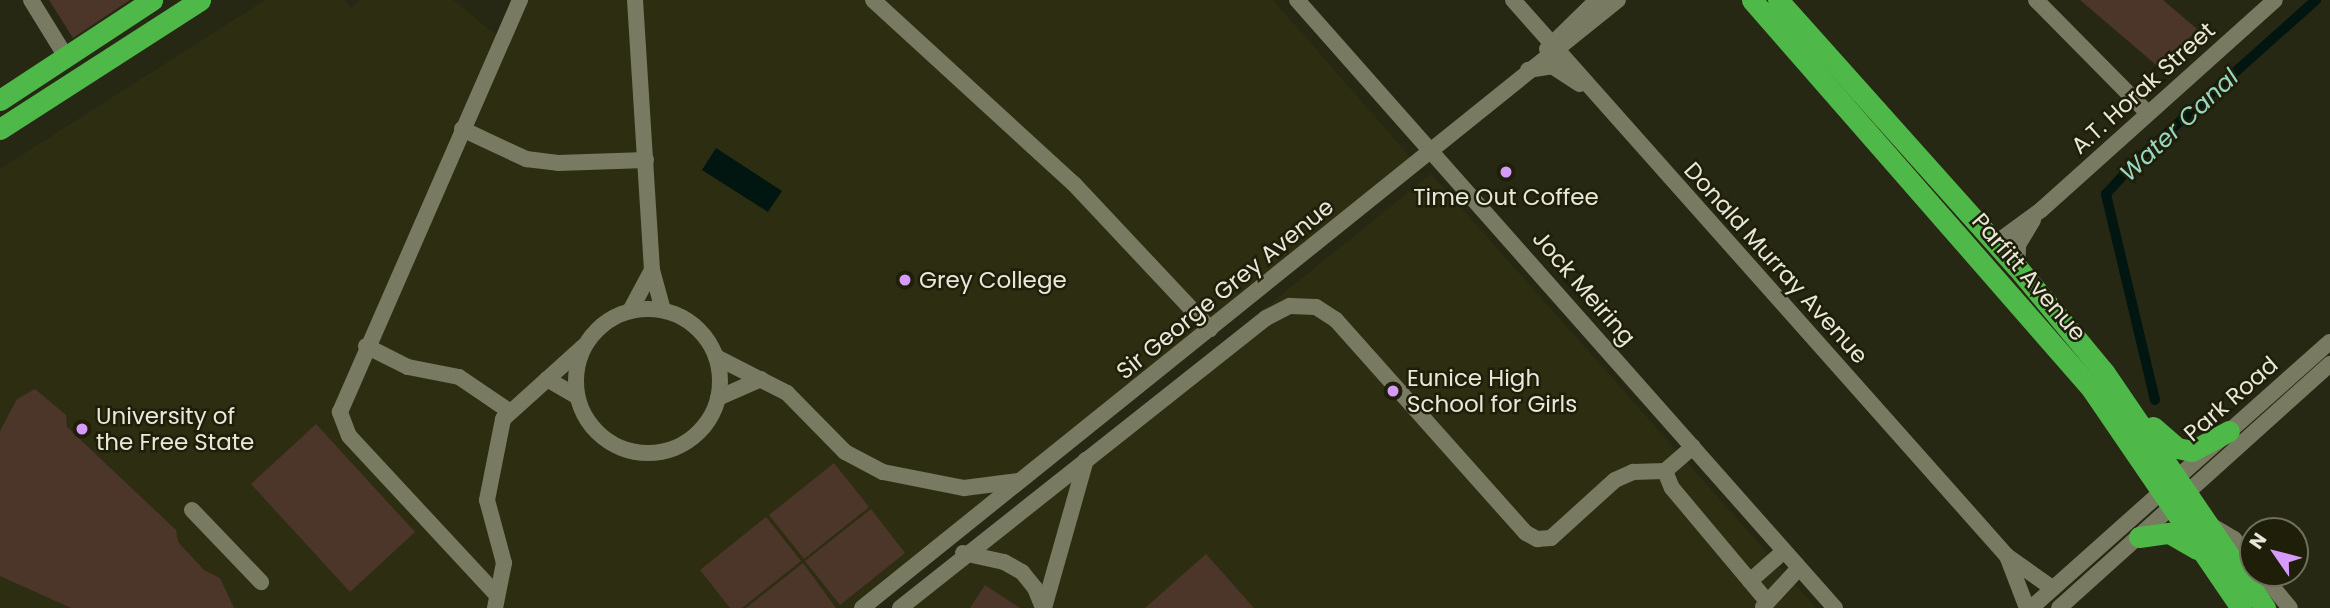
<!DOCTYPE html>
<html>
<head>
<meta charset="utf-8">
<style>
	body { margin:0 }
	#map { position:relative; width:2330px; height:608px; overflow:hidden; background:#272813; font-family:Poppins,sans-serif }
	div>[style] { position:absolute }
	.built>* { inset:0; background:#2d2e11 }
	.green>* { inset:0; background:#4c3529 }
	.water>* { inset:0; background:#011611 }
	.canal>* { height:10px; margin:-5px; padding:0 5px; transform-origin:5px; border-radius:5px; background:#011611 }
	.minor>* { height:16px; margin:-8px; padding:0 8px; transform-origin:8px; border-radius:8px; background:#787a61 }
	.minor>.ring { margin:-8px; padding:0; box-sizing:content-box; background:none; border:16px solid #787a61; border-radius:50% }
	.highway>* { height:21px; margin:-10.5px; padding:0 10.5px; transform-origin:10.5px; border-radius:10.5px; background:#4eb849 }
	.dots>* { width:19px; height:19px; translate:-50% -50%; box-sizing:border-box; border:4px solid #1e1e09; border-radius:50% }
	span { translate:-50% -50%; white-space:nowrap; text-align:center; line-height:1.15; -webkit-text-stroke:5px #1e1e09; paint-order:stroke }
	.street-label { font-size:23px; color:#e7e8da }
	.poi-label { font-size:23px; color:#e7e8da }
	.left { translate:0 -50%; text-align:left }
	.water-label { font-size:24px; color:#97d8c5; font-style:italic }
	.north { position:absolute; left:2239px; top:517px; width:70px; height:70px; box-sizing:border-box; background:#1e1e09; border:2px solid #6e6f5d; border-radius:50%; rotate:305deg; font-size:19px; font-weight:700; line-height:28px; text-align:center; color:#e7e8da }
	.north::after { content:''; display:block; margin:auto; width:24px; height:32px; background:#d69bfa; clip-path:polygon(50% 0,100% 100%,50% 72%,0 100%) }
</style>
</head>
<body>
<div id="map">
	<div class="built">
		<div style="clip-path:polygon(265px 0,344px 0,351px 8px,360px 0,453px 0,502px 40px,522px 0,1273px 0,1417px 165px,864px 608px,0 608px,0 169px)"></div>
		<div style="clip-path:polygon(1431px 174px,1816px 608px,894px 608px)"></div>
	</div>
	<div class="green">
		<div style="clip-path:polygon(49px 0,130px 0,73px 38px)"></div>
		<div style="clip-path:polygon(2080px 0,2163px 0,2197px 29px,2162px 70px)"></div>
		<div style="clip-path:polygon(35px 389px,66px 415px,67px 427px,176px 530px,178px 542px,204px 570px,220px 578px,234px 608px,71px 608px,0 576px,0 431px,17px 399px)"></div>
		<div style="clip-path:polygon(316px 424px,415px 532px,350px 592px,251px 484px)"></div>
		<div style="clip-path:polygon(834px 463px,869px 507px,804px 559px,769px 515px)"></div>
		<div style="clip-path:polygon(871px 509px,905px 553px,840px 605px,805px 561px)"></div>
		<div style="clip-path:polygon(766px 517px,801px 561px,742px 608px,730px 608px,700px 570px)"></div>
		<div style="clip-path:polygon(1206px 554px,1254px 608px,1145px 608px)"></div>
		<div style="clip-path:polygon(803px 563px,836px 608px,746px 608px)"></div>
		<div style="clip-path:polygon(985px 585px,1020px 608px,970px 608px)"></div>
	</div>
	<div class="water">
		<div style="clip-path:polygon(716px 148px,782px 191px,768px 212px,702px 170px)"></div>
	</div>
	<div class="canal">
		<div style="left:2155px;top:400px;width:212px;rotate:-103.4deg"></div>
		<div style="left:2106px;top:194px;width:47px;rotate:-47.6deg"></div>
		<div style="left:2138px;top:159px;width:239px;rotate:-41.8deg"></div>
	</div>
	<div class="minor">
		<div style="left:31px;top:0;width:67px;rotate:58.4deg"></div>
		<div style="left:635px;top:0;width:271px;rotate:86.4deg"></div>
		<div style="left:652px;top:270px;width:41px;rotate:74.6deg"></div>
		<div style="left:873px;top:0;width:273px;rotate:42.5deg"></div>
		<div style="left:1074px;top:184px;width:199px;rotate:46.8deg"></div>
		<div style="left:1297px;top:0;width:812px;rotate:48.5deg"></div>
		<div style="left:1513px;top:0;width:744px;rotate:48.38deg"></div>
		<div style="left:2007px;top:556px;width:55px;rotate:35.4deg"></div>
		<div style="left:2036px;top:0;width:159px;rotate:45.3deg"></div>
		<div style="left:1547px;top:49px;width:70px;rotate:-44.4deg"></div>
		<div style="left:1528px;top:70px;width:24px;rotate:-9deg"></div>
		<div style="left:1552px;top:66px;width:33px;rotate:33deg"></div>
		<div style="left:462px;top:129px;width:71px;rotate:25.1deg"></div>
		<div style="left:526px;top:159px;width:32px;rotate:7deg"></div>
		<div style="left:558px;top:163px;width:88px;rotate:-2deg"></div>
		<div style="left:1996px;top:243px;width:56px;rotate:-36.3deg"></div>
		<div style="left:2041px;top:210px;width:314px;rotate:-41.9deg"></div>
		<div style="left:2017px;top:267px;width:22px;rotate:-87deg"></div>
		<div style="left:2018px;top:245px;width:29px;rotate:-59deg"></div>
		<div class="ring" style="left:576px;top:309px;width:128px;height:128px"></div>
		<div style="left:630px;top:311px;width:47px;rotate:-61.8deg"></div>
		<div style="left:366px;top:346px;width:47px;rotate:26.6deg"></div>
		<div style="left:408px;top:367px;width:52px;rotate:11.1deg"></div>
		<div style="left:459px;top:377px;width:60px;rotate:34.2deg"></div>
		<div style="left:716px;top:357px;width:80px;rotate:26.9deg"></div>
		<div style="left:787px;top:393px;width:83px;rotate:45.5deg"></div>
		<div style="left:845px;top:452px;width:43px;rotate:27.8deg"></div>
		<div style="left:883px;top:472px;width:83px;rotate:11.2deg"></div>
		<div style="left:964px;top:488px;width:55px;rotate:-7.3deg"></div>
		<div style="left:547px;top:379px;width:34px;rotate:30deg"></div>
		<div style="left:718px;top:398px;width:47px;rotate:-23.8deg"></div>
		<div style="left:1665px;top:471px;width:18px;rotate:68deg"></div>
		<div style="left:1672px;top:488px;width:146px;rotate:50deg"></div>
		<div style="left:192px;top:510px;width:100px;rotate:46.2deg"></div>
		<div style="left:2209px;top:524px;width:29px;rotate:31deg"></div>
		<div style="left:2234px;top:539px;width:29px;rotate:49deg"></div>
		<div style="left:963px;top:553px;width:42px;rotate:12.4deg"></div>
		<div style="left:1004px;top:562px;width:21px;rotate:29deg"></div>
		<div style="left:1022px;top:572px;width:21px;rotate:51deg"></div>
		<div style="left:1035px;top:588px;width:22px;rotate:68deg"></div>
		<div style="left:2007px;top:556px;width:56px;rotate:69deg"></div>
		<div style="left:2261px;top:573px;width:45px;rotate:50.4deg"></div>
		<div style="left:1750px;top:581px;width:45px;rotate:-41.4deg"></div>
		<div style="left:495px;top:593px;width:214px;rotate:-132.9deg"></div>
		<div style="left:349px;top:436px;width:26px;rotate:-111deg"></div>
		<div style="left:340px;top:412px;width:450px;rotate:-66.4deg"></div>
		<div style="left:1763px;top:607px;width:53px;rotate:-47.3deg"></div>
		<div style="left:495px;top:608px;width:46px;rotate:-78.7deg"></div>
		<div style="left:504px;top:563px;width:65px;rotate:-105.1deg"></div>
		<div style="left:487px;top:500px;width:83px;rotate:-78.8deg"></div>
		<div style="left:503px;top:419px;width:109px;rotate:-42deg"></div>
		<div style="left:862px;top:608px;width:970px;rotate:-38.81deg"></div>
		<div style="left:900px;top:608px;width:467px;rotate:-38.4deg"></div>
		<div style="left:1266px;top:318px;width:27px;rotate:-27deg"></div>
		<div style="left:1290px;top:306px;width:26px;rotate:2deg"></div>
		<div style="left:1316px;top:307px;width:24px;rotate:33deg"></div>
		<div style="left:1336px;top:320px;width:285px;rotate:48.3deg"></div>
		<div style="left:1526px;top:533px;width:13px;rotate:29deg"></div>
		<div style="left:1537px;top:539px;width:14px;rotate:-4deg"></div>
		<div style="left:1551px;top:538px;width:86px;rotate:-42.2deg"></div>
		<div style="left:1615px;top:480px;width:20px;rotate:-24deg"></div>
		<div style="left:1633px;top:472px;width:32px;rotate:-2deg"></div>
		<div style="left:1665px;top:471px;width:37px;rotate:-41deg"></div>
		<div style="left:1044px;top:608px;width:154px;rotate:-74.2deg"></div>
		<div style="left:2031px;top:608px;width:400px;rotate:-41.7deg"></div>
		<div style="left:2059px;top:608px;width:365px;rotate:-42deg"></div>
	</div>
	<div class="highway">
		<div style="left:1752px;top:0;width:515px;rotate:48.86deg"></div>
		<div style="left:2091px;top:388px;width:266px;rotate:55.7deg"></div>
		<div style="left:1778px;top:0;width:358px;rotate:48.2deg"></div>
		<div style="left:2017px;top:267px;width:136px;rotate:50.4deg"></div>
		<div style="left:2104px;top:372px;width:286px;rotate:55.7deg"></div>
		<div style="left:0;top:100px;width:182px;rotate:-33.3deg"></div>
		<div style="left:0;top:129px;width:238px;rotate:-32.8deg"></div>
		<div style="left:2153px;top:427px;width:32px;rotate:41deg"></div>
		<div style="left:2177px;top:448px;width:15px;rotate:11deg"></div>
		<div style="left:2192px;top:451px;width:42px;rotate:-28.4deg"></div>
		<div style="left:2139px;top:537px;width:30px;rotate:-8deg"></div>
		<div style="left:2169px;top:533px;width:32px;rotate:30deg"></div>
	</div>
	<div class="dots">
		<div style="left:1506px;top:172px;background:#d69bfa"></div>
		<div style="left:905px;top:280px;background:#d69bfa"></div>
		<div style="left:1393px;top:391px;background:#d69bfa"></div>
		<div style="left:82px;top:429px;background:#d69bfa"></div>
	</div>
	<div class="street-label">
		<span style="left:2143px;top:88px;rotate:-42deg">A.T. Horak Street</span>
		<span style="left:1776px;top:263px;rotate:48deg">Donald Murray Avenue</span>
		<span style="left:2029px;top:277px;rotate:49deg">Parfitt Avenue</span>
		<span style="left:1584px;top:288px;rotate:49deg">Jock Meiring</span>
		<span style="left:1225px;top:289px;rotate:-39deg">Sir George Grey Avenue</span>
		<span style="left:2231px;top:399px;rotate:-41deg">Park Road</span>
	</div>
	<div class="poi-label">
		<span style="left:1506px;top:197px">Time Out Coffee</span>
		<span class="left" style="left:919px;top:280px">Grey College</span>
		<span class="left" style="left:1407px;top:391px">Eunice High<br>School for Girls</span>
		<span class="left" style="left:96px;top:429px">University of<br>the Free State</span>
	</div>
	<div class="water-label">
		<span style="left:2179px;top:125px;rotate:-43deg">Water Canal</span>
	</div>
	<div class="north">N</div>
</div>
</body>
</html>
